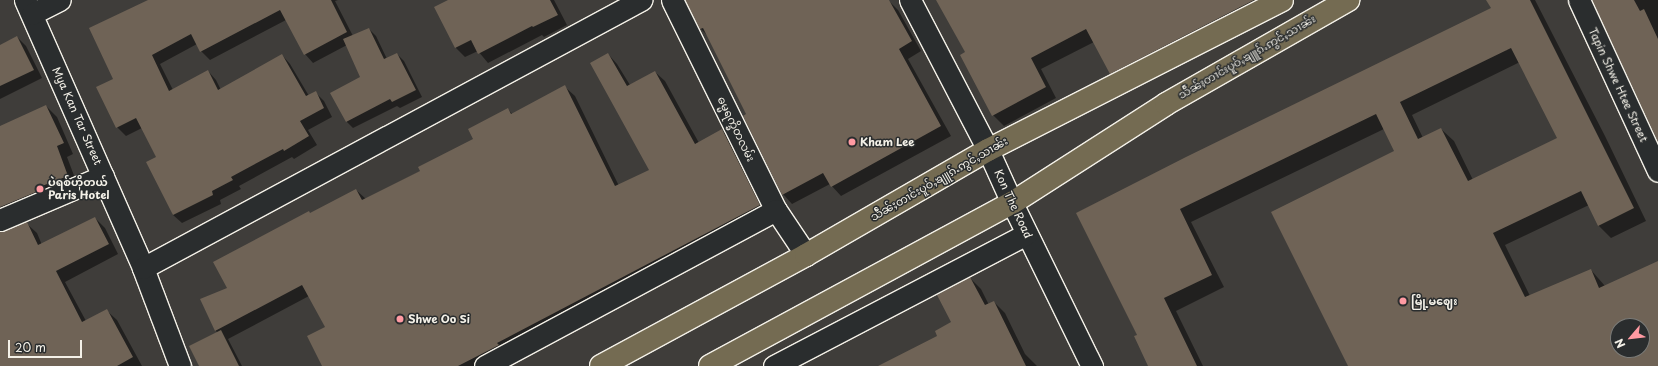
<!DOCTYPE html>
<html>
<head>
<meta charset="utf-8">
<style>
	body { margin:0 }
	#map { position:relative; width:1658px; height:366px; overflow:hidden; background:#3f3d3a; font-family:"Playpen Sans","Noto Sans Myanmar",sans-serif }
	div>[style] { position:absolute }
	.shadow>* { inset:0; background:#0007 }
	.building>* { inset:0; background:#6f6356 }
	.roads { filter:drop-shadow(1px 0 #f4f1e8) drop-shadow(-1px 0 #f4f1e8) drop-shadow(0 1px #f4f1e8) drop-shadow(0 -1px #f4f1e8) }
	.minor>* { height:21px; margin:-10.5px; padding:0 10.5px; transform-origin:10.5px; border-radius:10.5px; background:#2a2d2e }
	.trunk>* { height:22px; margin:-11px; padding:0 11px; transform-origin:11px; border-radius:11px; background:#746b52 }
	.dots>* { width:11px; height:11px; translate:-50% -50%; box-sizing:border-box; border:2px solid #2a2d2e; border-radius:50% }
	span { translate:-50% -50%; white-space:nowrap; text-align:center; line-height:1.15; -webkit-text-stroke:3px #2a2d2e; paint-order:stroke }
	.street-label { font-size:11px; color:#f4f1e8 }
	.poi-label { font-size:11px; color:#f4f1e8; font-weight:700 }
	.left { translate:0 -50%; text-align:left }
	.north { position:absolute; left:1610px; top:318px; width:40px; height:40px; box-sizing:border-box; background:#2a2d2e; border:1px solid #7b7b78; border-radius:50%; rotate:242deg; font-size:11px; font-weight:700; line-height:16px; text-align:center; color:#f4f1e8 }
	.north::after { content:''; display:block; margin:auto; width:14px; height:18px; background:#ff9aa2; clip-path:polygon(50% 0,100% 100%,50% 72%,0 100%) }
	.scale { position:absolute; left:8px; top:340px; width:74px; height:18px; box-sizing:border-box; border:2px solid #f4f1e8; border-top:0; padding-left:5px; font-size:12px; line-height:14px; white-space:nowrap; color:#f4f1e8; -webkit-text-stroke:3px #2a2d2e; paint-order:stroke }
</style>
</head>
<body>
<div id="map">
	<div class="shadow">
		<div style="clip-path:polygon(149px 0,338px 0,335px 1px,353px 36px,369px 29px,376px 36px,387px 59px,397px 54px,404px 61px,422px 97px,400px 108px,397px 106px,353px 128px,346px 121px,361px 78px,347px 45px,313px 63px,305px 54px,286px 20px,210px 60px,201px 51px,197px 44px,160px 64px,173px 90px,208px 71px,216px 80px,221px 90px,282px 55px,290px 64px,309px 96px,315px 92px,324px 101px,332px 117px,308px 130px,317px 145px,294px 159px,292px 157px,239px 186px,241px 189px,220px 200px,221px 204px,182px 223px,173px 215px,157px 158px,142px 128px,126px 136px,117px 127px,98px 88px,115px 79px)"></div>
		<div style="clip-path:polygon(450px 0,554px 0,567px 25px,544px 37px,542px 35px,488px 63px,478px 51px,465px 57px,456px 48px)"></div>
		<div style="clip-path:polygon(686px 0,888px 0,898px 10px,921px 51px,908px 59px,951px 136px,841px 196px,830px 184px,792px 204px,783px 194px,748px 114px,708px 36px,701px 29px)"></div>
		<div style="clip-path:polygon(937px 0,1265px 0,1122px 84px,1111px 73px,1094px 42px,1041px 69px,1056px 98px,1004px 126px,993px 115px,966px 53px)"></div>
		<div style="clip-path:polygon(evenodd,1488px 0,1535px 0,1605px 136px,1646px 221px,1611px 238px,1599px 226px,1589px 205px,1505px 245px,1530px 296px,1591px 270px,1605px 286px,1658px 263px,1658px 366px,1349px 366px,1395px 151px,1384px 129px,1191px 222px,1224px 287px,1176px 311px,1203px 366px,1149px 366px,1138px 336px,1077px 213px,1492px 9px,1488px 0,1520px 62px,1559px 138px,1473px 180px,1454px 141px,1441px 129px,1423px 138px,1412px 115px,1520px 62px,1488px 0,1618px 326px,1642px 326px,1642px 350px,1618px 350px,1618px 326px)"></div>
		<div style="clip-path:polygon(1593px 0,1658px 0,1658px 139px)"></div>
		<div style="clip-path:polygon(17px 37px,26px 46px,42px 78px,0 99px,0 46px)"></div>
		<div style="clip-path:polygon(608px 54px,617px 64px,630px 85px,655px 72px,665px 81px,699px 143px,722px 130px,732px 140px,769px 215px,486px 366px,323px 366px,326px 328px,309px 296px,228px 339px,242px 366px,200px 366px,218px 333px,215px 330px,228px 288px,311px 214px,356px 190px,366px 199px,421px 171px,474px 140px,508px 109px,513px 115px,565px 87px,575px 96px,619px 186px,651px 170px)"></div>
		<div style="clip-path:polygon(46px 106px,57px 117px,73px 154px,67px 157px,78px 186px,0 226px,0 127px)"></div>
		<div style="clip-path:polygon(95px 218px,105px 228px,118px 254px,65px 282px,86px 321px,106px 310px,117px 320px,142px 366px,0 366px,0 232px,5px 232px,26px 223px,37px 233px,42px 245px)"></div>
		<div style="clip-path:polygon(970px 278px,981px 289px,989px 305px,994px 302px,1005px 313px,1025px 354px,1037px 366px,881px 366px,939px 336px,953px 323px)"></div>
	</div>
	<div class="building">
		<div style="clip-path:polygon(148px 0,331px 0,347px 32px,304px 55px,280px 10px,200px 52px,191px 34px,152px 55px,169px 91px,208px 70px,218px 90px,282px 54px,306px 96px,316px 91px,324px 108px,300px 121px,309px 136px,284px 151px,283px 149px,231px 177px,233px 180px,212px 191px,213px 195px,173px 215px,146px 162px,156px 157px,136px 118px,116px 128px,96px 87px,113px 79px,89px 28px)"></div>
		<div style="clip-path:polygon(448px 0,550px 0,558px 15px,533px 27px,532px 26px,478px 54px,471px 40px,455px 48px,434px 7px)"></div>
		<div style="clip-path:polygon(685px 0,889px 0,912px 41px,899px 49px,941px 126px,831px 187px,823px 173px,782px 195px,743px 116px,746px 114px,703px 28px,700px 29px)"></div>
		<div style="clip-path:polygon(936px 0,1254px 0,1110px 74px,1086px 29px,1031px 58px,1046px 87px,992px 116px,960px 55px,965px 52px)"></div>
		<div style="clip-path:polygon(evenodd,1486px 0,1530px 0,1634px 208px,1598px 226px,1581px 191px,1493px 233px,1525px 297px,1591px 269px,1599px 288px,1658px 261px,1658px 366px,1348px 366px,1271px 212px,1394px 151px,1376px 114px,1180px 209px,1212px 275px,1164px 298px,1197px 366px,1148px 366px,1134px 336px,1137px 335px,1076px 213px,1186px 157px,1491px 8px,1486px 0,1511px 48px,1557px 138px,1468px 181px,1441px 128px,1418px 139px,1400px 102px,1511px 48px,1486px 0,1618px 326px,1642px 326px,1642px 350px,1618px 350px,1618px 326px)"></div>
		<div style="clip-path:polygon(1592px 0,1634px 0,1640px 11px,1644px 9px,1658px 39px,1658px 142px)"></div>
		<div style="clip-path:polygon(369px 28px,384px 59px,397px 53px,416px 90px,392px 102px,390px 99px,346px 122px,330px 93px,360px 77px,343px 39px)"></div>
		<div style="clip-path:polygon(17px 36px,34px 70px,0 86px,0 45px)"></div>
		<div style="clip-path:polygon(608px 53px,627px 86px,655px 71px,695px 144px,722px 129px,760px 205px,497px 343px,499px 345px,458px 366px,322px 366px,307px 336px,325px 327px,302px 285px,215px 331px,200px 299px,227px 288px,213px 262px,309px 211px,310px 213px,356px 189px,362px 200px,420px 171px,418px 167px,473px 139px,468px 129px,508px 108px,511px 114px,565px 85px,615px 186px,649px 170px,590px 63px)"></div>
		<div style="clip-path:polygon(46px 105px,64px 143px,57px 146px,68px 176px,42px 186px,43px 189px,0 207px,0 126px)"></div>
		<div style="clip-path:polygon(95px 217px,109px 244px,56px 271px,82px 322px,107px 309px,133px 357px,117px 366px,0 366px,0 232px,27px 222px,38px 245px)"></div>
		<div style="clip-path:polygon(970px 277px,985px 305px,994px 301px,1026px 366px,878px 366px,937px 336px,935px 331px,951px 322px,937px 295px)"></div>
		<div style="clip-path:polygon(221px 330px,239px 366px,199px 366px,189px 346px)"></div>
	</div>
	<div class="roads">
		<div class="minor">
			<div style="left:25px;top:0;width:293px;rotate:66.2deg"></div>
			<div style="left:143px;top:268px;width:105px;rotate:69.3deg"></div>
			<div style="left:672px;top:0;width:234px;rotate:63.7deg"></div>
			<div style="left:776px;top:210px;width:54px;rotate:56.3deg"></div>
			<div style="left:910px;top:0;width:169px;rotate:62.5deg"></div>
			<div style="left:988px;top:150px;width:58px;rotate:65.6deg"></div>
			<div style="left:1012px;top:203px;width:182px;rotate:63.9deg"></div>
			<div style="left:1579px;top:0;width:188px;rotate:65.2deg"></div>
			<div style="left:32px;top:14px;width:31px;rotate:-27deg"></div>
			<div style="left:0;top:220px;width:112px;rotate:-23.1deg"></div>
			<div style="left:143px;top:268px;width:566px;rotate:-28.29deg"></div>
			<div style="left:485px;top:366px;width:330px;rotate:-28.2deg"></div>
			<div style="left:774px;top:366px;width:285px;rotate:-27.6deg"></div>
		</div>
		<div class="trunk">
			<div style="left:601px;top:366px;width:233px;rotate:-28.4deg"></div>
			<div style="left:806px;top:255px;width:210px;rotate:-30deg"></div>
			<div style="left:988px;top:150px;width:330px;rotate:-27deg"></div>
			<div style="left:710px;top:366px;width:343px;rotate:-28.4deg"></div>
			<div style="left:1012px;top:203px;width:183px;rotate:-32.7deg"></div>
			<div style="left:1166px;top:104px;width:210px;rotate:-29.7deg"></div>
		</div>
	</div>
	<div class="dots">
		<div style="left:852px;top:142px;background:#ff9aa2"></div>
		<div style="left:40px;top:189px;background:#ff9aa2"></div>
		<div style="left:1403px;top:301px;background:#ff9aa2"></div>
		<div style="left:400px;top:319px;background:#ff9aa2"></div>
	</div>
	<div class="street-label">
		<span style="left:1247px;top:57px;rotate:-30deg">သဵႅၼ်ႈတၢင်းပူဝ်ႇၶျူၵ်ႉဢွင်ႇသၢၼ်း</span>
		<span style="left:1618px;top:85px;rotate:65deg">Tapin Shwe Htee Street</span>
		<span style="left:77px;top:116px;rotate:66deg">Mya Kan Tar Street</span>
		<span style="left:736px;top:129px;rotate:64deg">ဓမ္မရက္ခိတလမ်း</span>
		<span style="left:939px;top:179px;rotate:-30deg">သဵႅၼ်ႈတၢင်းပူဝ်ႇၶျူၵ်ႉဢွင်ႇသၢၼ်း</span>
		<span style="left:1013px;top:204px;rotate:65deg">Kon The Road</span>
	</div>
	<div class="poi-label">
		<span class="left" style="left:860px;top:142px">Kham Lee</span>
		<span class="left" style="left:48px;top:189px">ပဲရစ်ဟိုတယ်<br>Paris Hotel</span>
		<span class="left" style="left:1411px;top:301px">မြို့မဈေး</span>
		<span class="left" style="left:408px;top:319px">Shwe Oo Si</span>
	</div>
	<div class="north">N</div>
	<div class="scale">20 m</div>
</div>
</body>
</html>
